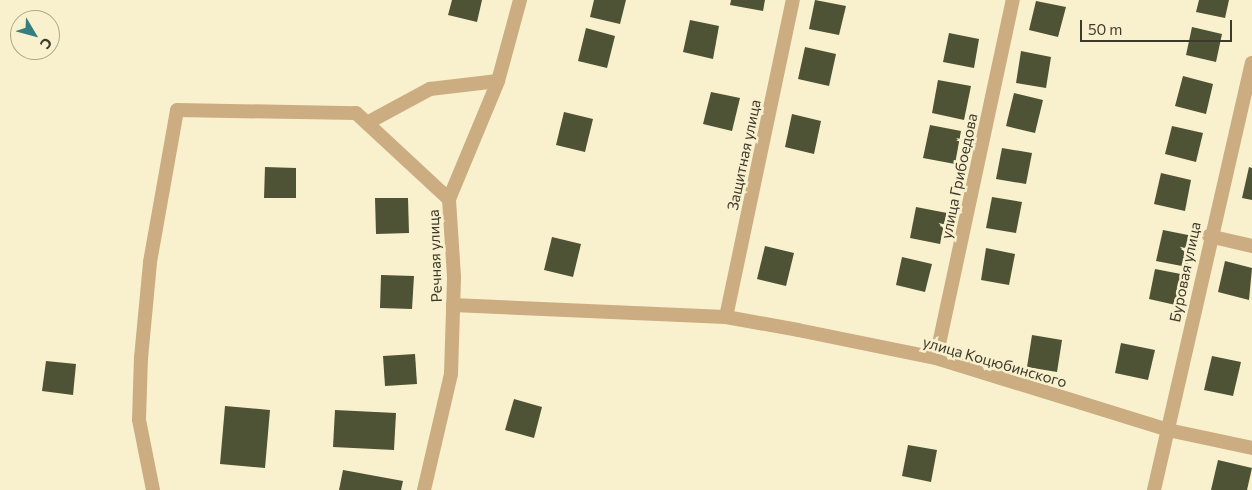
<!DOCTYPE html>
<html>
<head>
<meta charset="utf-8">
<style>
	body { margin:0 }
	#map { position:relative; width:1252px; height:490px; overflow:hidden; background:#f9f1ce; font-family:Commissioner,sans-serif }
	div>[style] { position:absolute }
	.building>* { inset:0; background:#4d5334 }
	.minor>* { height:14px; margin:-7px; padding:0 7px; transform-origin:7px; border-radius:7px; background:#cbad81 }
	span { translate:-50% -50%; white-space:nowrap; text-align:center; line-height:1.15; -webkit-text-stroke:5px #f9f1ce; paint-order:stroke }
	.street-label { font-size:15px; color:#3d3a2c }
	.north { position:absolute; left:10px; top:10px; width:50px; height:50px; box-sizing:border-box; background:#f9f1ce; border:1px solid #aea88d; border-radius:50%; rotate:127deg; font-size:14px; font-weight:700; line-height:20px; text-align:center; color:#3d3a2c }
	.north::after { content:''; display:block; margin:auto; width:18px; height:22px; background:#357e7f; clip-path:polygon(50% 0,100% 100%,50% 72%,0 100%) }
	.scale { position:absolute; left:1080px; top:20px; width:152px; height:22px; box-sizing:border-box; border:2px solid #3d3a2c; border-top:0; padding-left:6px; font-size:15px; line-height:18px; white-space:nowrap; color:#3d3a2c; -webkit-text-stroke:4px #f9f1ce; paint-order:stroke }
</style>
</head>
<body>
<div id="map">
	<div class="building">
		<div style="clip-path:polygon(452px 0,482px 0,477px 22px,448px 15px)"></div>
		<div style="clip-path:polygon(594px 0,626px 0,620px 24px,590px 17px)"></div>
		<div style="clip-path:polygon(731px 0,765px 0,763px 11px,730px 5px)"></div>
		<div style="clip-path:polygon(815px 0,846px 6px,839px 35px,809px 29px)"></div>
		<div style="clip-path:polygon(1199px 0,1229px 0,1225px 18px,1196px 12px)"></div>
		<div style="clip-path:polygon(1036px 1px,1066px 7px,1058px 37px,1029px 30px)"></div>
		<div style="clip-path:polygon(690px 20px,719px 26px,713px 59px,683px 52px)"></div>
		<div style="clip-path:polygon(1192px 27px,1222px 34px,1216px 62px,1186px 55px)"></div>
		<div style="clip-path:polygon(586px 28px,615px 36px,607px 68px,578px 61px)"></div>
		<div style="clip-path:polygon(949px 33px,979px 39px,974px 68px,943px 62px)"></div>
		<div style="clip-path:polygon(805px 47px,836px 54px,829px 86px,798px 79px)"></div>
		<div style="clip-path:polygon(1021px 51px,1051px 57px,1046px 88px,1016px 83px)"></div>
		<div style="clip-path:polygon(1183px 76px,1213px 84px,1206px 114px,1175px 106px)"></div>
		<div style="clip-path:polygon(938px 80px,971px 86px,964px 120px,932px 113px)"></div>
		<div style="clip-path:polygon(711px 92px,740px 98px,732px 131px,703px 124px)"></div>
		<div style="clip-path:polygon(1014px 93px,1043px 100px,1035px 133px,1006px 126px)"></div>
		<div style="clip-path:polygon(564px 112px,593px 119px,585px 152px,556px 145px)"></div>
		<div style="clip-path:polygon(792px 114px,821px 121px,814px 154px,785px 147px)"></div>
		<div style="clip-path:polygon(930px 125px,961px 131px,955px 164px,923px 158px)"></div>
		<div style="clip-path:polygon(1172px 126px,1203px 133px,1196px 162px,1165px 154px)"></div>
		<div style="clip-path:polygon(1002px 148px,1032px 153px,1026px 184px,996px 179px)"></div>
		<div style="clip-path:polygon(265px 167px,296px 168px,296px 198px,264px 198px)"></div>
		<div style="clip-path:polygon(1249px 167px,1252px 168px,1252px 200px,1242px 198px)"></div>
		<div style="clip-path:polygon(1161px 173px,1191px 180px,1185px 211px,1154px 204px)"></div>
		<div style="clip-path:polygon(992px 197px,1022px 202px,1016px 233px,986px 228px)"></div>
		<div style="clip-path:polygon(375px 198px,408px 198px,409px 233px,376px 234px)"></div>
		<div style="clip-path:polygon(916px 207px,947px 213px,940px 244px,910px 238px)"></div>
		<div style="clip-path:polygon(1163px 230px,1193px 236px,1187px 267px,1156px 261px)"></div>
		<div style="clip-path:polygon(552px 237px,581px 244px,573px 277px,544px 270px)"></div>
		<div style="clip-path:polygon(765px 246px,794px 253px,786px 286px,757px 279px)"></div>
		<div style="clip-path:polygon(986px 248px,1015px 254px,1009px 285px,981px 280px)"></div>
		<div style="clip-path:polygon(902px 257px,932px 264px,925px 292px,896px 285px)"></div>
		<div style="clip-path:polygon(1225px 261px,1252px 268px,1249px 300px,1218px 292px)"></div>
		<div style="clip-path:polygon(1155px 269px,1186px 275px,1180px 306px,1149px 299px)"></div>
		<div style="clip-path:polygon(381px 275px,414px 276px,412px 309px,380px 308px)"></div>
		<div style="clip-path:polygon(1032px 335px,1062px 340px,1057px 372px,1027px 367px)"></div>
		<div style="clip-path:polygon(1121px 343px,1155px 350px,1148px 380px,1115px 373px)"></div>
		<div style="clip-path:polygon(415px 354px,417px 384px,385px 386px,383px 356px)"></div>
		<div style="clip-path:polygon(1212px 356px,1241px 362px,1233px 396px,1204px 390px)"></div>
		<div style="clip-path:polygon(46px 361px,76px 364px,73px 395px,42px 391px)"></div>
		<div style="clip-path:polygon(514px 399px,542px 407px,534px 438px,505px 430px)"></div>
		<div style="clip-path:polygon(225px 406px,270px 410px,265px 468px,220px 464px)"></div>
		<div style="clip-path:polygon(335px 410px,396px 413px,394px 450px,333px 447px)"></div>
		<div style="clip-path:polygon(908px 445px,937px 450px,931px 482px,902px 476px)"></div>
		<div style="clip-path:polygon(1218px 460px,1252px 468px,1247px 490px,1211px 490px)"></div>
		<div style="clip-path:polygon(343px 470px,403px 481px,401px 490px,339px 490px)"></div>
	</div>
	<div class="minor">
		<div style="left:367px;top:123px;width:72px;rotate:-28.4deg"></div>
		<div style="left:430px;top:89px;width:68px;rotate:-6.7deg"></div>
		<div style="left:1209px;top:236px;width:44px;rotate:13.1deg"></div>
		<div style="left:453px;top:305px;width:273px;rotate:2.5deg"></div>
		<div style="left:726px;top:317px;width:73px;rotate:10.2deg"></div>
		<div style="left:798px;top:330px;width:141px;rotate:11.5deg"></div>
		<div style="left:936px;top:358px;width:243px;rotate:17.2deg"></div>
		<div style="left:1168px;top:430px;width:86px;rotate:12.1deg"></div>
		<div style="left:726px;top:317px;width:324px;rotate:-78.1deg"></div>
		<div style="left:936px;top:358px;width:366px;rotate:-77.9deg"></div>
		<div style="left:153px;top:490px;width:71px;rotate:-101.3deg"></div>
		<div style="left:139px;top:420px;width:62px;rotate:-88.2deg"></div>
		<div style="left:141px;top:358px;width:96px;rotate:-84.6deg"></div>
		<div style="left:150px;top:262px;width:154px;rotate:-79.9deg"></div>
		<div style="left:177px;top:110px;width:179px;rotate:1deg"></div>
		<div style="left:356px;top:113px;width:127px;rotate:42.8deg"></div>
		<div style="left:424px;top:490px;width:119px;rotate:-76.9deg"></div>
		<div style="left:451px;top:374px;width:97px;rotate:-88.2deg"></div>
		<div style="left:454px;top:277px;width:78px;rotate:-93.7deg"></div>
		<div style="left:449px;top:199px;width:128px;rotate:-67.4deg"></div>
		<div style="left:498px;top:81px;width:84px;rotate:-74.8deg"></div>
		<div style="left:1154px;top:490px;width:438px;rotate:-77.1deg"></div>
	</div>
	<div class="street-label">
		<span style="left:744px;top:155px;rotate:-78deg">Защитная улица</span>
		<span style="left:959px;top:176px;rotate:-78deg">улица Грибоедова</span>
		<span style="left:435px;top:256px;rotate:-92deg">Речная улица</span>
		<span style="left:1185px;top:272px;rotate:-78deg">Буровая улица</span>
		<span style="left:995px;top:362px;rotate:16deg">улица Коцюбинского</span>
	</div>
	<div class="north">С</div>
	<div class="scale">50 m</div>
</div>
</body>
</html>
